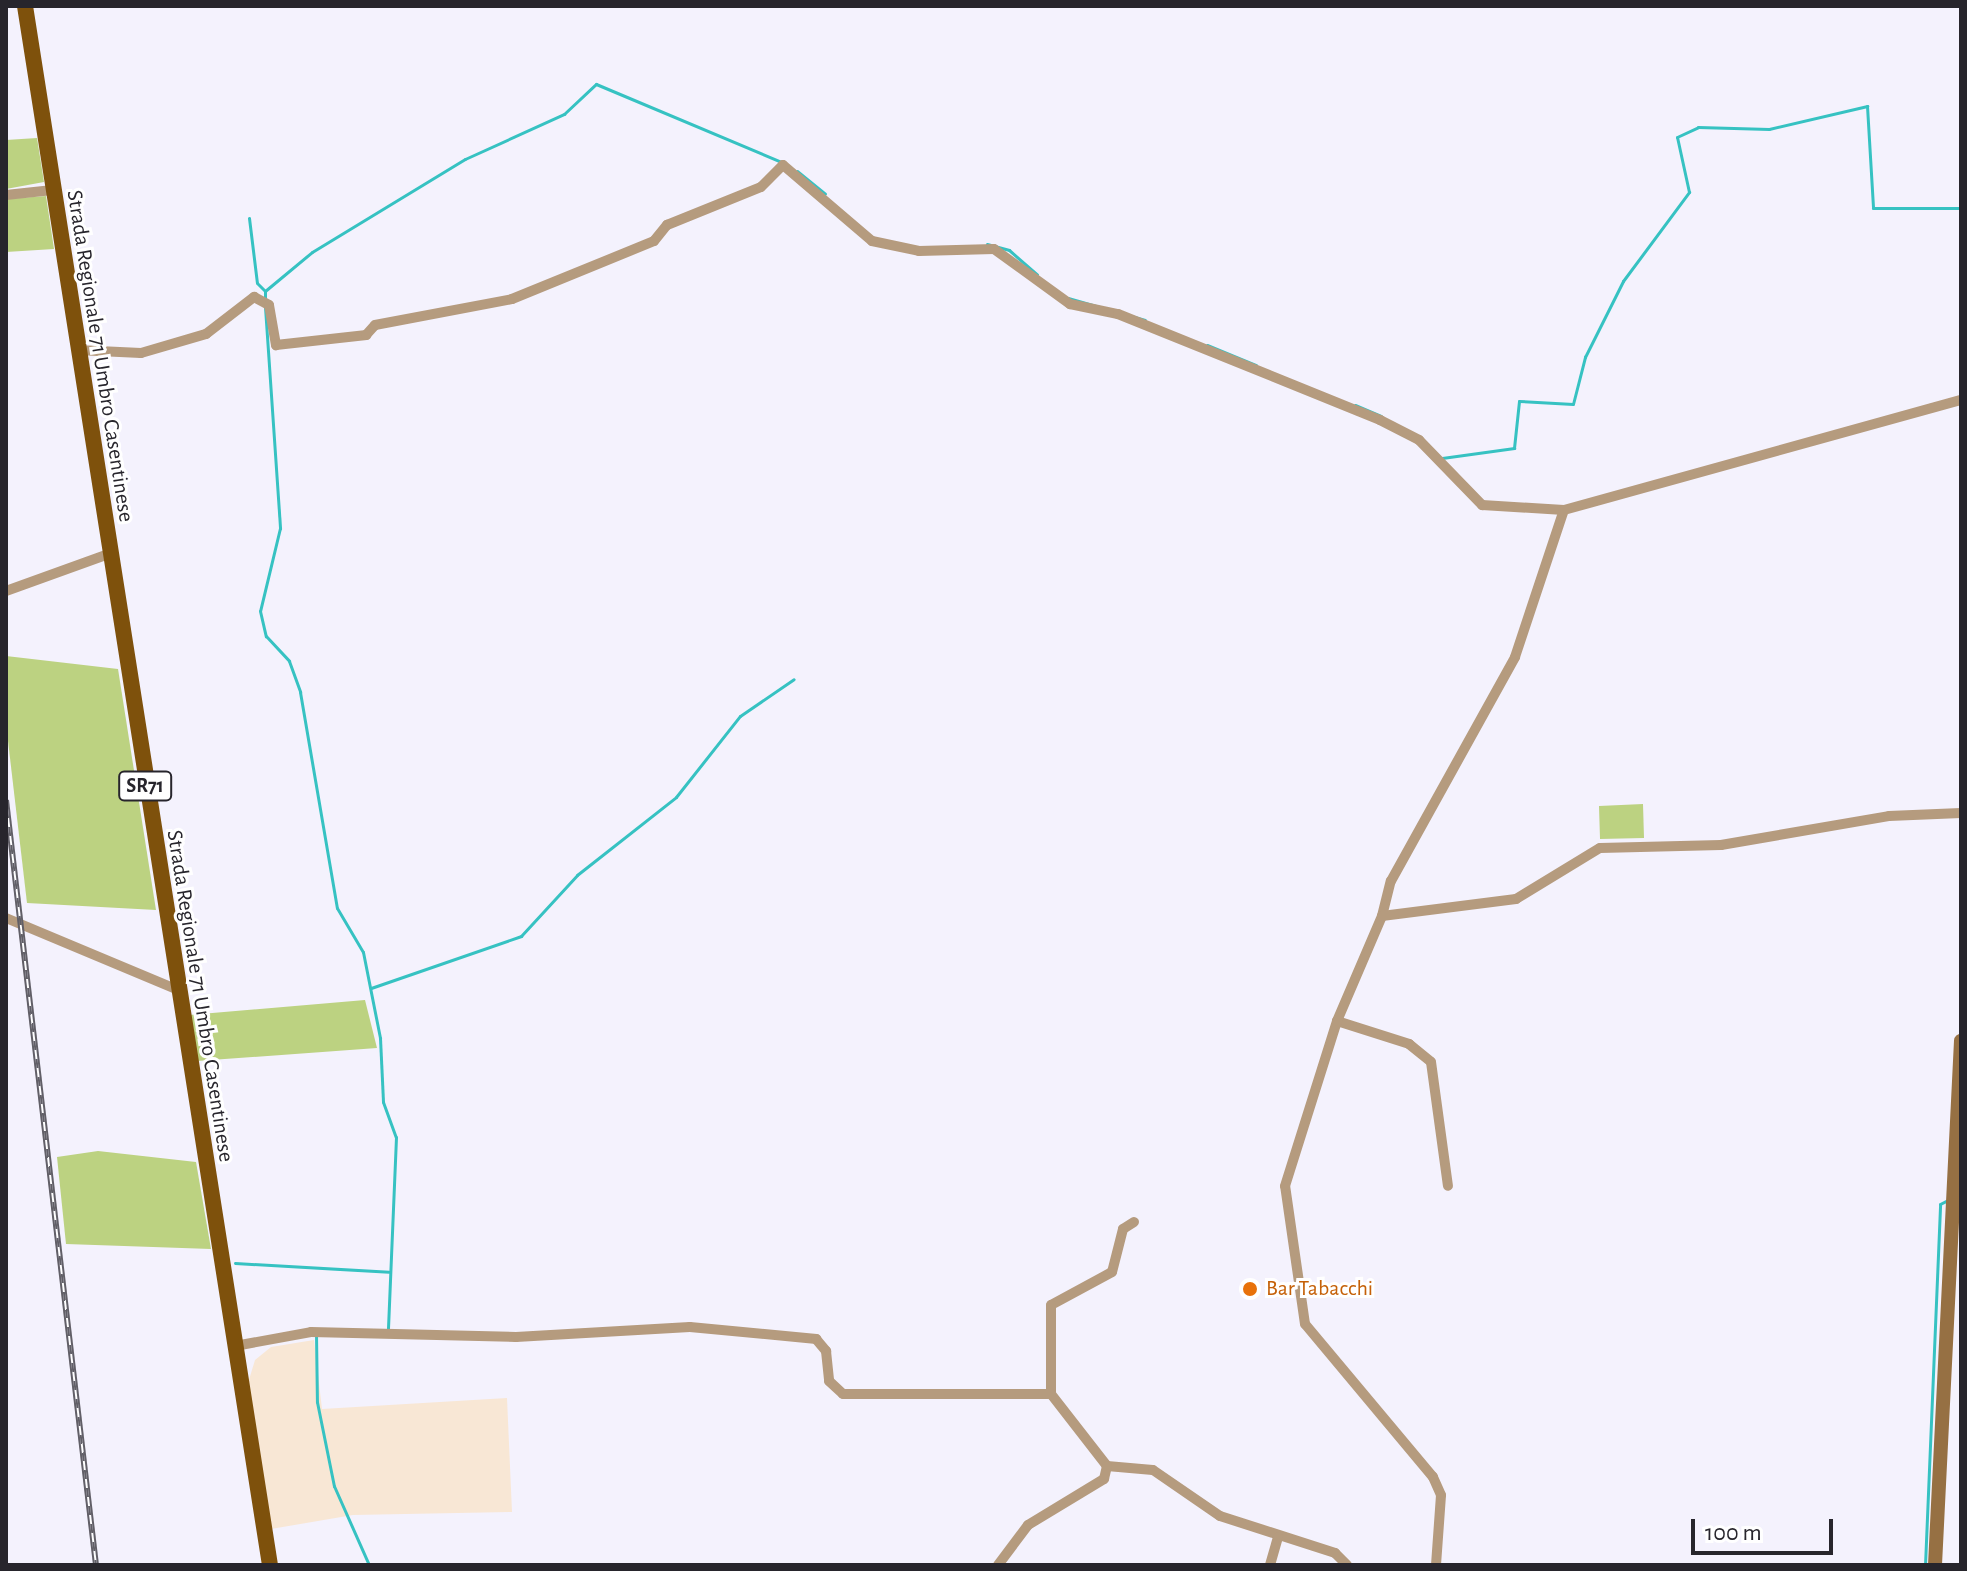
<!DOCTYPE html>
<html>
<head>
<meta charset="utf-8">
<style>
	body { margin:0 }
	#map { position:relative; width:1967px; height:1571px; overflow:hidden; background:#f4f2fd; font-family:"Alegreya Sans",sans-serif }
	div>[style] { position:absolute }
	.commercial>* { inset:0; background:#f8e7d5 }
	.green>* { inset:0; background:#bcd281 }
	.stream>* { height:3px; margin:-1.5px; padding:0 1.5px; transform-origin:1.5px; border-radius:1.5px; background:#36c2c2 }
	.street>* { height:10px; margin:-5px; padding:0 5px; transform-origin:5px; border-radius:5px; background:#b59b7e }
	.secondary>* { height:14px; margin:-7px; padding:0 7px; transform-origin:7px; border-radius:7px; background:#967043 }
	.primary>* { height:16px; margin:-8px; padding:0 8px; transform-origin:8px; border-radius:8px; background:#7e510c }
	.rail>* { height:6px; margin-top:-3px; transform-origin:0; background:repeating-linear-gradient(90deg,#fff 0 9px,#615f67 0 18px); box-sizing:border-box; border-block:2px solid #615f67 }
	.dots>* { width:22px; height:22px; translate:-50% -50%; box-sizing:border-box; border:4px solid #fff; border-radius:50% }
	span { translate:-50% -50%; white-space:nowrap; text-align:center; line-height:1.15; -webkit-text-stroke:6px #fff; paint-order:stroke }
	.shield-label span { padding:2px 6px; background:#fff; border:2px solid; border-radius:6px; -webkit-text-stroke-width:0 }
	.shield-label { font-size:20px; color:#27252c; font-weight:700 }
	.street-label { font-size:22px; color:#27252c }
	.food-label { font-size:22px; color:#c56008 }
	.left { translate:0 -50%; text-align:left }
	.frame { position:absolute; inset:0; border:8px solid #27252c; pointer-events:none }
	.scale { position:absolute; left:1691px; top:1519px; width:142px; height:36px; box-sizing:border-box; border:4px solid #27252c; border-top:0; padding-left:10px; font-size:24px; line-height:28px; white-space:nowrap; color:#27252c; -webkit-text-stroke:6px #fff; paint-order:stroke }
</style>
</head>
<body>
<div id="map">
	<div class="commercial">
		<div style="clip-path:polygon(314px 1340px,322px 1409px,507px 1398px,512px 1512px,353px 1515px,271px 1529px,248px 1383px,255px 1360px,271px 1347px)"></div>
	</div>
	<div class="green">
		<div style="clip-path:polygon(37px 138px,44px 182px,6px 189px,6px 140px)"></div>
		<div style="clip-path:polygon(46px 196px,54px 249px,6px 252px,6px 199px)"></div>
		<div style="clip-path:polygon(6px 656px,118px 669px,156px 910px,27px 903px,6px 724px)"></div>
		<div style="clip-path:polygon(1643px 804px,1644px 838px,1600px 839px,1599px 806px)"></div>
		<div style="clip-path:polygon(365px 1000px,377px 1048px,197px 1061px,189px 1015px)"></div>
		<div style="clip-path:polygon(98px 1151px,196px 1162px,211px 1249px,66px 1244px,57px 1157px)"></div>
	</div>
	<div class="stream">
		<div style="left:797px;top:171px;width:36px;rotate:39deg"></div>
		<div style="left:249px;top:218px;width:65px;rotate:83deg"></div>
		<div style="left:257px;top:283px;width:11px;rotate:45deg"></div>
		<div style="left:987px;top:244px;width:23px;rotate:15deg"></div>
		<div style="left:1009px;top:250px;width:37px;rotate:41deg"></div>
		<div style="left:1068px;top:298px;width:80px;rotate:15.9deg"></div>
		<div style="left:265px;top:299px;width:8px;rotate:-90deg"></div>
		<div style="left:265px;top:291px;width:61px;rotate:-39.7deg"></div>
		<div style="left:312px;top:252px;width:179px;rotate:-31.3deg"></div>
		<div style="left:465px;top:159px;width:109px;rotate:-24.4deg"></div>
		<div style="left:564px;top:114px;width:44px;rotate:-43.2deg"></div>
		<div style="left:596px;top:84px;width:204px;rotate:22.8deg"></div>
		<div style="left:265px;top:307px;width:222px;rotate:86.1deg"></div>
		<div style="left:280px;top:528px;width:85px;rotate:103.5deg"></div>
		<div style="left:260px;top:611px;width:26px;rotate:77deg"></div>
		<div style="left:266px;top:636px;width:34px;rotate:47deg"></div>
		<div style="left:289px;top:661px;width:33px;rotate:70deg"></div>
		<div style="left:300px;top:692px;width:219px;rotate:80.3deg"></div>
		<div style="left:337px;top:908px;width:51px;rotate:59.4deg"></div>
		<div style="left:363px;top:952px;width:88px;rotate:78.8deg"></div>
		<div style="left:380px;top:1038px;width:64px;rotate:87.3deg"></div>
		<div style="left:383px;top:1102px;width:37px;rotate:70deg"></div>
		<div style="left:396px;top:1137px;width:193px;rotate:92.4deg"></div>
		<div style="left:1207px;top:345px;width:53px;rotate:22.2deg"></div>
		<div style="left:1355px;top:405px;width:28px;rotate:23deg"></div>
		<div style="left:1442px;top:458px;width:73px;rotate:-7.9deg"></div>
		<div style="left:1514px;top:448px;width:47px;rotate:-83.9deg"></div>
		<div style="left:1519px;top:401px;width:54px;rotate:3.2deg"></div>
		<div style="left:1573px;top:404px;width:49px;rotate:-75.7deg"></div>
		<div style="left:1585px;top:357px;width:85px;rotate:-63.4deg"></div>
		<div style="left:1623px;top:281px;width:111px;rotate:-53.4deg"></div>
		<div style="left:1689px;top:192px;width:56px;rotate:-102.3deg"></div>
		<div style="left:1677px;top:137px;width:23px;rotate:-25deg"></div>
		<div style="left:1698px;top:127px;width:71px;rotate:1.6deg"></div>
		<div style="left:1769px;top:129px;width:101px;rotate:-13.2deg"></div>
		<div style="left:1867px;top:106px;width:102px;rotate:86.6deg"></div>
		<div style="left:1873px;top:208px;width:88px"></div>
		<div style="left:371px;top:988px;width:159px;rotate:-19.1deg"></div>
		<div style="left:521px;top:936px;width:83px;rotate:-47.4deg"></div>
		<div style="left:577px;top:875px;width:126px;rotate:-38.2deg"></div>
		<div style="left:676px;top:797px;width:103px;rotate:-51.7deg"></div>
		<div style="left:740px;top:716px;width:65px;rotate:-34.4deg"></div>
		<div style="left:235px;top:1263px;width:154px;rotate:3.3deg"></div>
		<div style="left:316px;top:1334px;width:68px;rotate:89.2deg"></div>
		<div style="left:317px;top:1402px;width:86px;rotate:78.6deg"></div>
		<div style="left:334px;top:1486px;width:86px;rotate:66.1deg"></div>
		<div style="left:1925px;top:1565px;width:361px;rotate:-87.6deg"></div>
		<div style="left:1940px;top:1204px;width:7px;rotate:-27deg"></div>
	</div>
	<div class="street">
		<div style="left:6px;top:195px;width:47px;rotate:-6.1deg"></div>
		<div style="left:77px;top:350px;width:64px;rotate:2.7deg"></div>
		<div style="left:141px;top:353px;width:68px;rotate:-16.3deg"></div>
		<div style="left:206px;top:334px;width:61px;rotate:-37.6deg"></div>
		<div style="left:254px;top:297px;width:17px;rotate:28deg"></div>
		<div style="left:269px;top:305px;width:41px;rotate:80.1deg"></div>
		<div style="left:276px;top:345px;width:91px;rotate:-6.3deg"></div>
		<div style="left:366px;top:335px;width:13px;rotate:-48deg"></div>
		<div style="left:375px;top:325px;width:139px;rotate:-10.7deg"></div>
		<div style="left:512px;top:299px;width:153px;rotate:-22.2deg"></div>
		<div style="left:654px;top:241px;width:21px;rotate:-51deg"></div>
		<div style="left:667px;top:225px;width:101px;rotate:-22deg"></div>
		<div style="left:761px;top:187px;width:31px;rotate:-45deg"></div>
		<div style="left:783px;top:165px;width:117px;rotate:40.5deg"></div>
		<div style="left:872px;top:241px;width:48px;rotate:12deg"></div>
		<div style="left:919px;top:251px;width:75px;rotate:-1.5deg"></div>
		<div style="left:994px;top:249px;width:94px;rotate:35.9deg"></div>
		<div style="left:1070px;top:304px;width:49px;rotate:11.8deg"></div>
		<div style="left:1118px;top:314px;width:283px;rotate:22deg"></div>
		<div style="left:1380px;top:420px;width:44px;rotate:27.1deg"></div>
		<div style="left:1419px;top:440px;width:91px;rotate:45.9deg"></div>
		<div style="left:1482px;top:505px;width:82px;rotate:3.5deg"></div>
		<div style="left:1564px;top:510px;width:412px;rotate:-15.5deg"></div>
		<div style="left:6px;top:591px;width:109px;rotate:-19.8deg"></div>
		<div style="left:1382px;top:916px;width:36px;rotate:-76deg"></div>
		<div style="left:1391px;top:881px;width:256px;rotate:-61deg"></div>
		<div style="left:1515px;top:657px;width:155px;rotate:-71.6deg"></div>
		<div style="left:6px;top:918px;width:184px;rotate:22.7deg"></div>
		<div style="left:1337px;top:1021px;width:76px;rotate:17.7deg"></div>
		<div style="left:1409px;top:1044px;width:28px;rotate:39deg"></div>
		<div style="left:1431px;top:1062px;width:125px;rotate:82.2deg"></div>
		<div style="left:1134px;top:1222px;width:13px;rotate:148deg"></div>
		<div style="left:1123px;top:1229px;width:44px;rotate:104.3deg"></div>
		<div style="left:1112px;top:1272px;width:69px;rotate:151.6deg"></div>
		<div style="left:1051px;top:1305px;width:89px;rotate:90deg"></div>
		<div style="left:1051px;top:1394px;width:91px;rotate:52.1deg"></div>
		<div style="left:1107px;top:1466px;width:46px;rotate:5deg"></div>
		<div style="left:1153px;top:1470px;width:81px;rotate:34.5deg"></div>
		<div style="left:1220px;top:1516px;width:121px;rotate:17.8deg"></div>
		<div style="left:1335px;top:1553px;width:17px;rotate:45deg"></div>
		<div style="left:235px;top:1346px;width:77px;rotate:-10.4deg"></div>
		<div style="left:311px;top:1332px;width:205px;rotate:1.4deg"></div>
		<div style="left:516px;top:1337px;width:174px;rotate:-3.3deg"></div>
		<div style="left:690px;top:1327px;width:127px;rotate:5.4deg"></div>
		<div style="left:816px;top:1339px;width:16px;rotate:50deg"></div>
		<div style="left:826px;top:1351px;width:30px;rotate:84deg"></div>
		<div style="left:829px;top:1381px;width:19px;rotate:43deg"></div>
		<div style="left:843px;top:1394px;width:208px"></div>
		<div style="left:998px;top:1565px;width:50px;rotate:-53.1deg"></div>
		<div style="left:1028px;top:1525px;width:89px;rotate:-31.2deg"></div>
		<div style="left:1104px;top:1479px;width:13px;rotate:-77deg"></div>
		<div style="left:1270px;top:1565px;width:29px;rotate:-74deg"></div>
		<div style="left:1436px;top:1565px;width:70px;rotate:-85.9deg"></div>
		<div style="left:1441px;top:1495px;width:20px;rotate:-114deg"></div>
		<div style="left:1433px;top:1477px;width:199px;rotate:-129.9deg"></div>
		<div style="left:1305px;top:1324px;width:139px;rotate:-98.2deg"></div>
		<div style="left:1285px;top:1186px;width:173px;rotate:-72.5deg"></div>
		<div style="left:1337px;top:1021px;width:114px;rotate:-66.8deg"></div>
		<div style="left:1382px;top:916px;width:135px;rotate:-7.2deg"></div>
		<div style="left:1516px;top:899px;width:98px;rotate:-31.3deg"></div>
		<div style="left:1600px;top:848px;width:121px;rotate:-1.4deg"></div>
		<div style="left:1721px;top:845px;width:170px;rotate:-9.8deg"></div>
		<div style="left:1889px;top:816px;width:72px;rotate:-2.4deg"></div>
	</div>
	<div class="secondary">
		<div style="left:1935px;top:1565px;width:525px;rotate:-87.16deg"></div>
	</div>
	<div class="primary">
		<div style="left:25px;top:6px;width:1578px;rotate:81.07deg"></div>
	</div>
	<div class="rail">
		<div style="left:6px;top:800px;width:770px;rotate:83.29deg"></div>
	</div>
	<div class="dots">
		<div style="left:1250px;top:1289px;background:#e8710a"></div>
	</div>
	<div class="shield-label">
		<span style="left:145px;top:786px">SR71</span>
	</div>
	<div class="street-label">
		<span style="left:100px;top:356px;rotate:81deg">Strada Regionale 71 Umbro Casentinese</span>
		<span style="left:200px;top:996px;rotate:81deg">Strada Regionale 71 Umbro Casentinese</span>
	</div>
	<div class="food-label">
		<span class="left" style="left:1266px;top:1289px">Bar Tabacchi</span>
	</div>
	<div class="frame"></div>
	<div class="scale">100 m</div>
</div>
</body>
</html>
